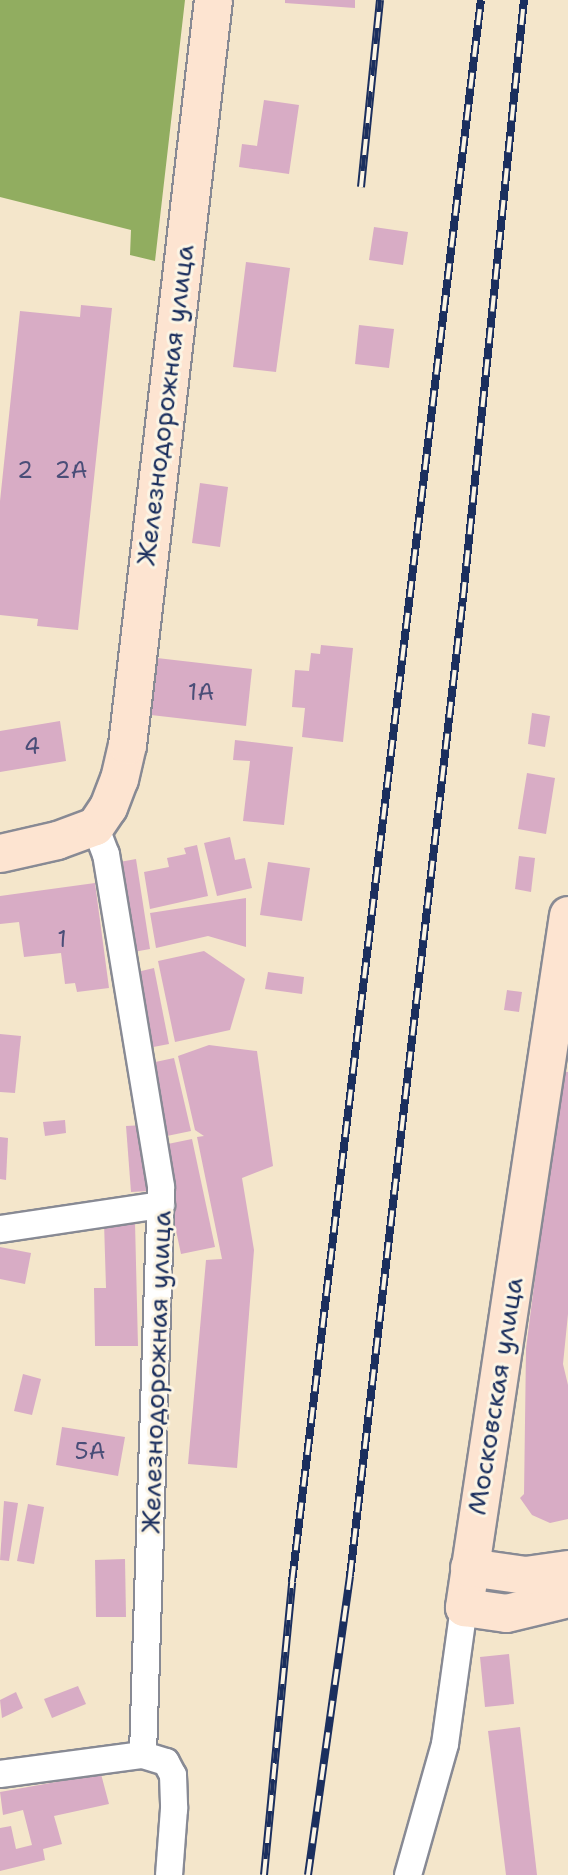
<!DOCTYPE html>
<html>
<head>
<meta charset="utf-8">
<style>
	body { margin:0 }
	#map { position:relative; width:568px; height:1875px; overflow:hidden; background:#f4e6cb; font-family:"Shantell Sans",sans-serif }
	div>[style] { position:absolute }
	.forest>* { inset:0; background:#91ad60 }
	.building>* { inset:0; background:#d8acc5 }
	.roads { filter:drop-shadow(2px 0 #888a94) drop-shadow(-2px 0 #888a94) drop-shadow(0 2px #888a94) drop-shadow(0 -2px #888a94) }
	.street>* { height:26px; margin:-13px; padding:0 13px; transform-origin:13px; border-radius:13px; background:#fff }
	.secondary>* { height:37px; margin:-18.5px; padding:0 18.5px; transform-origin:18.5px; border-radius:18.5px; background:#fde4d1 }
	.rail>* { height:8px; margin-top:-4px; transform-origin:0; background:repeating-linear-gradient(90deg,#fcf5e5 0 16px,#1b2f5e 0 32px); box-sizing:border-box; border-block:2px solid #1b2f5e }
	span { translate:-50% -50%; white-space:nowrap; text-align:center; line-height:1.15; -webkit-text-stroke:6px #fcf5e5; paint-order:stroke }
	.number-label { font-size:23px; color:#4a4e78 }
	.number-label span { -webkit-text-stroke-width:0 }
	.street-label { font-size:26px; color:#1b2f5e }
</style>
</head>
<body>
<div id="map">
	<div class="forest">
		<div style="clip-path:polygon(0 0,185px 0,155px 261px,130px 255px,131px 230px,0 197px)"></div>
	</div>
	<div class="building">
		<div style="clip-path:polygon(285px 0,355px 0,355px 8px,285px 3px)"></div>
		<div style="clip-path:polygon(264px 100px,299px 105px,289px 174px,239px 167px,242px 144px,257px 146px)"></div>
		<div style="clip-path:polygon(374px 227px,408px 232px,403px 265px,369px 260px)"></div>
		<div style="clip-path:polygon(246px 262px,290px 268px,276px 372px,233px 367px)"></div>
		<div style="clip-path:polygon(81px 305px,112px 308px,78px 630px,37px 626px,38px 619px,0 615px,0 501px,20px 311px,80px 317px)"></div>
		<div style="clip-path:polygon(359px 325px,394px 329px,389px 368px,355px 364px)"></div>
		<div style="clip-path:polygon(200px 483px,228px 487px,220px 547px,192px 543px)"></div>
		<div style="clip-path:polygon(321px 645px,353px 648px,343px 742px,302px 737px,305px 708px,292px 707px,295px 670px,309px 671px,311px 653px,320px 654px)"></div>
		<div style="clip-path:polygon(157px 658px,252px 669px,246px 726px,151px 715px)"></div>
		<div style="clip-path:polygon(532px 713px,550px 716px,545px 747px,528px 744px)"></div>
		<div style="clip-path:polygon(60px 721px,66px 761px,0 772px,0 731px)"></div>
		<div style="clip-path:polygon(235px 740px,293px 747px,284px 825px,243px 821px,250px 761px,233px 760px)"></div>
		<div style="clip-path:polygon(527px 773px,555px 778px,546px 834px,518px 829px)"></div>
		<div style="clip-path:polygon(230px 837px,235px 860px,245px 858px,252px 888px,217px 896px,204px 843px)"></div>
		<div style="clip-path:polygon(197px 845px,208px 896px,150px 909px,144px 872px,169px 867px,167px 858px,186px 854px,184px 848px)"></div>
		<div style="clip-path:polygon(519px 856px,535px 858px,531px 892px,515px 889px)"></div>
		<div style="clip-path:polygon(136px 859px,150px 949px,128px 953px,114px 863px)"></div>
		<div style="clip-path:polygon(268px 862px,310px 868px,302px 921px,260px 915px)"></div>
		<div style="clip-path:polygon(95px 883px,109px 988px,77px 992px,75px 983px,65px 984px,61px 953px,24px 957px,19px 922px,0 924px,0 896px)"></div>
		<div style="clip-path:polygon(246px 898px,246px 947px,208px 936px,156px 948px,150px 913px)"></div>
		<div style="clip-path:polygon(204px 951px,245px 979px,230px 1030px,175px 1042px,158px 961px)"></div>
		<div style="clip-path:polygon(154px 968px,169px 1044px,148px 1048px,133px 973px)"></div>
		<div style="clip-path:polygon(268px 972px,304px 977px,302px 994px,265px 989px)"></div>
		<div style="clip-path:polygon(507px 990px,522px 992px,519px 1012px,504px 1010px)"></div>
		<div style="clip-path:polygon(0 1034px,21px 1036px,15px 1093px,0 1092px)"></div>
		<div style="clip-path:polygon(209px 1045px,257px 1051px,273px 1166px,242px 1178px,254px 1250px,237px 1468px,188px 1464px,206px 1260px,222px 1259px,197px 1137px,204px 1136px,195px 1130px,178px 1056px)"></div>
		<div style="clip-path:polygon(174px 1058px,191px 1131px,162px 1137px,146px 1064px)"></div>
		<div style="clip-path:polygon(561px 1071px,568px 1072px,568px 1314px,563px 1364px,568px 1385px,568px 1519px,550px 1523px,532px 1515px,520px 1498px,524px 1494px,526px 1349px)"></div>
		<div style="clip-path:polygon(65px 1120px,66px 1133px,45px 1136px,43px 1122px)"></div>
		<div style="clip-path:polygon(144px 1125px,149px 1191px,131px 1192px,126px 1126px)"></div>
		<div style="clip-path:polygon(0 1137px,8px 1138px,6px 1180px,0 1179px)"></div>
		<div style="clip-path:polygon(192px 1139px,215px 1247px,181px 1254px,158px 1146px)"></div>
		<div style="clip-path:polygon(104px 1222px,135px 1222px,138px 1346px,95px 1346px,94px 1288px,106px 1288px)"></div>
		<div style="clip-path:polygon(0 1247px,31px 1253px,25px 1284px,0 1279px)"></div>
		<div style="clip-path:polygon(23px 1374px,41px 1379px,32px 1415px,14px 1411px)"></div>
		<div style="clip-path:polygon(62px 1427px,125px 1437px,118px 1476px,56px 1465px)"></div>
		<div style="clip-path:polygon(4px 1501px,18px 1503px,9px 1561px,0 1560px)"></div>
		<div style="clip-path:polygon(28px 1504px,44px 1507px,34px 1564px,17px 1561px)"></div>
		<div style="clip-path:polygon(125px 1559px,126px 1617px,96px 1617px,95px 1560px)"></div>
		<div style="clip-path:polygon(509px 1654px,514px 1704px,485px 1707px,480px 1657px)"></div>
		<div style="clip-path:polygon(78px 1686px,86px 1704px,52px 1718px,44px 1699px)"></div>
		<div style="clip-path:polygon(16px 1692px,23px 1708px,2px 1718px,0 1700px)"></div>
		<div style="clip-path:polygon(520px 1727px,537px 1875px,506px 1875px,488px 1731px)"></div>
		<div style="clip-path:polygon(101px 1774px,109px 1804px,54px 1816px,62px 1844px,43px 1849px,45px 1860px,0 1871px,0 1828px,11px 1826px,16px 1849px,32px 1845px,23px 1810px,3px 1815px,0 1792px)"></div>
	</div>
	<div class="roads">
		<div class="street">
			<div style="left:95px;top:826px;width:30px;rotate:69deg"></div>
			<div style="left:106px;top:854px;width:338px;rotate:80.6deg"></div>
			<div style="left:161px;top:1187px;width:568px;rotate:91.82deg"></div>
			<div style="left:0;top:1229px;width:163px;rotate:-8.5deg"></div>
			<div style="left:0;top:1774px;width:144px;rotate:-7.6deg"></div>
			<div style="left:143px;top:1755px;width:24px;rotate:17deg"></div>
			<div style="left:166px;top:1762px;width:15px;rotate:62deg"></div>
			<div style="left:173px;top:1775px;width:34px;rotate:88deg"></div>
			<div style="left:174px;top:1809px;width:66px;rotate:94.3deg"></div>
			<div style="left:408px;top:1875px;width:136px;rotate:-74.2deg"></div>
			<div style="left:445px;top:1744px;width:138px;rotate:-82.1deg"></div>
		</div>
		<div class="secondary">
			<div style="left:0;top:853px;width:58px;rotate:-12.8deg"></div>
			<div style="left:57px;top:840px;width:40px;rotate:-20.2deg"></div>
			<div style="left:95px;top:826px;width:23px;rotate:-56deg"></div>
			<div style="left:108px;top:807px;width:30px;rotate:-69deg"></div>
			<div style="left:119px;top:779px;width:35px;rotate:-77deg"></div>
			<div style="left:127px;top:745px;width:750px;rotate:-83.42deg"></div>
			<div style="left:568px;top:915px;width:700px;rotate:98.55deg"></div>
			<div style="left:464px;top:1607px;width:42px;rotate:8.1deg"></div>
			<div style="left:506px;top:1613px;width:64px;rotate:-13.6deg"></div>
			<div style="left:469px;top:1567px;width:57px;rotate:8.1deg"></div>
			<div style="left:525px;top:1575px;width:43px;rotate:-7.9deg"></div>
		</div>
	</div>
	<div class="rail">
		<div style="left:361px;top:187px;width:188px;rotate:-84.2deg"></div>
		<div style="left:264px;top:1875px;width:294px;rotate:-84.5deg"></div>
		<div style="left:292px;top:1582px;width:1593px;rotate:-83.19deg"></div>
		<div style="left:308px;top:1875px;width:302px;rotate:-82deg"></div>
		<div style="left:350px;top:1576px;width:985px;rotate:-83.41deg"></div>
		<div style="left:463px;top:598px;width:601px;rotate:-84.18deg"></div>
	</div>
	<div class="number-label">
		<span style="left:25px;top:470px">2</span>
		<span style="left:71px;top:470px">2А</span>
		<span style="left:201px;top:692px">1А</span>
		<span style="left:32px;top:746px">4</span>
		<span style="left:62px;top:939px">1</span>
		<span style="left:90px;top:1451px">5А</span>
	</div>
	<div class="street-label">
		<span style="left:165px;top:405px;rotate:-83deg">Железнодорожная улица</span>
		<span style="left:156px;top:1372px;rotate:-88deg">Железнодорожная улица</span>
		<span style="left:495px;top:1396px;rotate:-81deg">Московская улица</span>
	</div>
</div>
</body>
</html>
